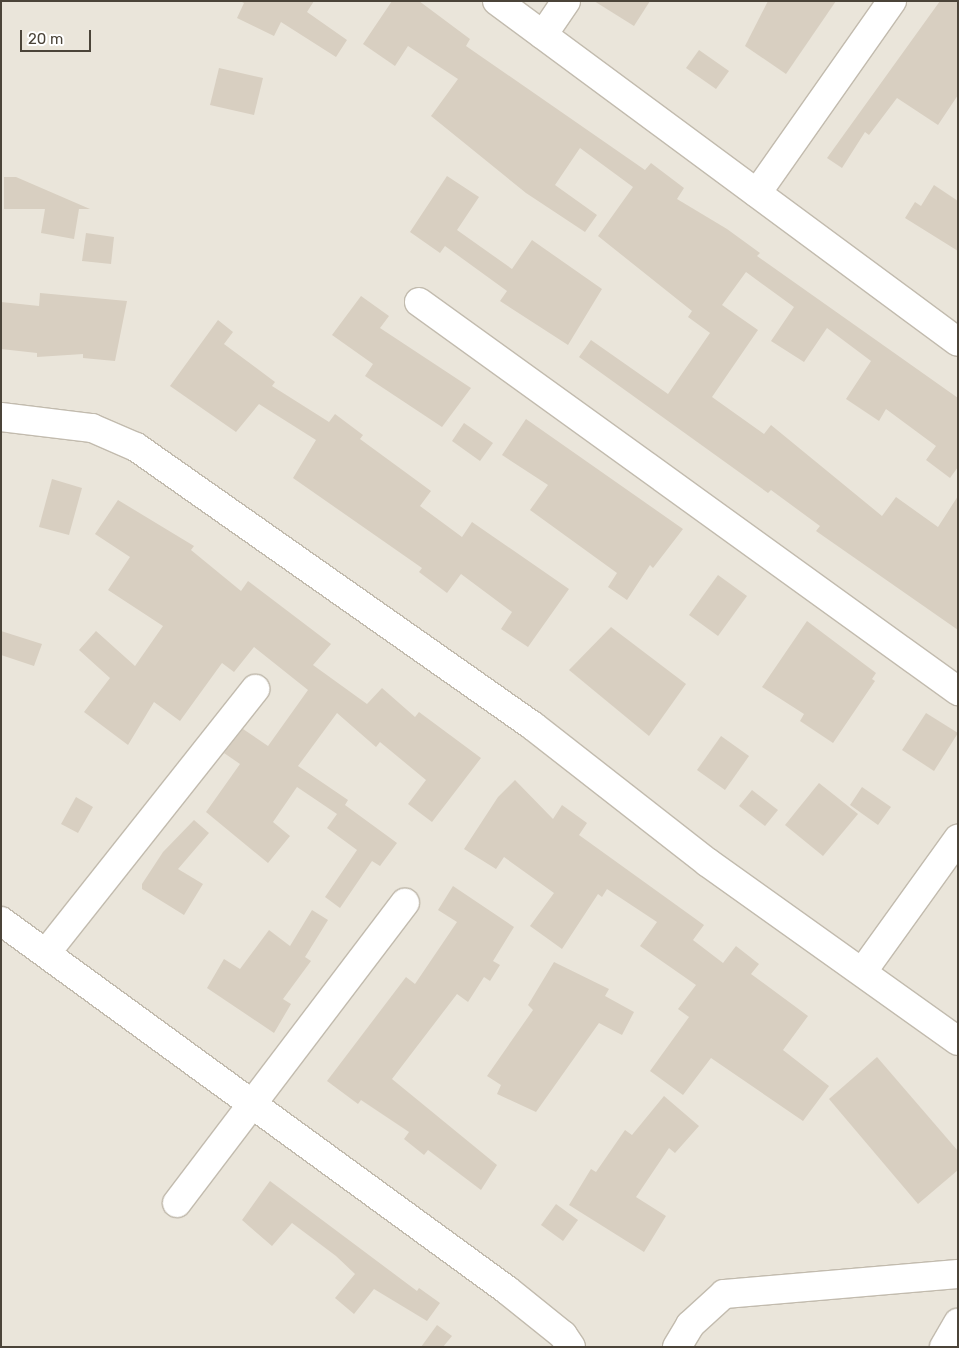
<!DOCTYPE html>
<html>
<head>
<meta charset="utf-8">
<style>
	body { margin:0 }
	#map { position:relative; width:959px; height:1348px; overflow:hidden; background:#f6f3ec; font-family:Rubik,sans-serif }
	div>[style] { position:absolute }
	.residential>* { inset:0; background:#eae5da }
	.building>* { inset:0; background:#d8cfc1 }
	.roads { filter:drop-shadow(1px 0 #c2bbae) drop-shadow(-1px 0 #c2bbae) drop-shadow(0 1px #c2bbae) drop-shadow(0 -1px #c2bbae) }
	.minor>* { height:28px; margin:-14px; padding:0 14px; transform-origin:14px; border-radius:14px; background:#fff }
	span { translate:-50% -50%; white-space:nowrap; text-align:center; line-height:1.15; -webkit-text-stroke:4px #fff; paint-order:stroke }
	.frame { position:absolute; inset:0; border:2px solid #4b4439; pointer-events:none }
	.scale { position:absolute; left:20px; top:30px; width:71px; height:22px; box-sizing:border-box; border:2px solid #4b4439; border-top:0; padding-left:6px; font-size:15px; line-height:18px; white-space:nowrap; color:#4b4439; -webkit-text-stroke:4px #fff; paint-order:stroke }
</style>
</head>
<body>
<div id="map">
	<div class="residential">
		<div style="clip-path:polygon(1px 1px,958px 1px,958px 1347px,1px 1347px)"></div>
	</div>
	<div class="building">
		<div style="clip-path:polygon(240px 1px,314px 1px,307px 12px,347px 40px,336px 57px,281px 22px,274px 36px,237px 18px,244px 3px)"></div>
		<div style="clip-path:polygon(392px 1px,419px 1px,470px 39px,466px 46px,645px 170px,651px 163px,684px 188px,677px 199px,727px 229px,760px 253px,757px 256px,958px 398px,958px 467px,950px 478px,926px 460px,936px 446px,886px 409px,879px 421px,846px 399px,871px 361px,827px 328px,804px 362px,771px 341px,794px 307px,746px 272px,722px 305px,758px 330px,712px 397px,764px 434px,771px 425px,882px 516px,896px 497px,938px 527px,958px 496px,958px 630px,816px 531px,820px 526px,771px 490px,768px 493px,579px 357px,591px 340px,668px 394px,710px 333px,688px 317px,692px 311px,598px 236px,633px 187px,580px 148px,555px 185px,597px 215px,585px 232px,526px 193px,431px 116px,458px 79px,408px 46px,395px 66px,363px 44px)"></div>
		<div style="clip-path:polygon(594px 1px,650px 1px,634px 26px)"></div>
		<div style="clip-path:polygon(768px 1px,836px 1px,786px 74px,745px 46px)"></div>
		<div style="clip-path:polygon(940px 1px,958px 1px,958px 95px,938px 125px,897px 98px,869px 135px,865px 132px,842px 168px,827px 158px)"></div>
		<div style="clip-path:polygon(699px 50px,729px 71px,716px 89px,686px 68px)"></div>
		<div style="clip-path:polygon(219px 68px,263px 78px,254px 115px,210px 105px)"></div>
		<div style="clip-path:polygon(447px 176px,479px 197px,457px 230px,512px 269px,532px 240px,602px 289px,568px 345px,500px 301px,507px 291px,445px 246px,440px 253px,410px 232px)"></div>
		<div style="clip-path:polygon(4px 177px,16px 177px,90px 209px,79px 209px,74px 239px,41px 233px,45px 209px,4px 209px)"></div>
		<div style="clip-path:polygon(934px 185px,958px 201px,958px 251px,905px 218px,915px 202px,921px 206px)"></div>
		<div style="clip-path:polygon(86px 233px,114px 237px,111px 264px,82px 261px)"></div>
		<div style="clip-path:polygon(40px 293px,127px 301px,115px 361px,83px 358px,83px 354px,37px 357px,37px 353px,1px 349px,1px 302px,39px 306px)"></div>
		<div style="clip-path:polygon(361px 296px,389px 316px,380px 328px,471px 388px,442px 427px,365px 376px,373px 364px,332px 335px)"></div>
		<div style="clip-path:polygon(218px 320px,233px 332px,224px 344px,275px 382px,272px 386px,329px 422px,335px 414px,363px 435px,360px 439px,431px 491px,420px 506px,462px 537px,472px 522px,569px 589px,528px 647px,501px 629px,512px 612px,461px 574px,447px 593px,419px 572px,422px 568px,293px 478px,316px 440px,259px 404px,236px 432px,170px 386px)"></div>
		<div style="clip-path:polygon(526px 419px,683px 529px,653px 568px,650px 565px,627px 600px,608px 587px,617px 573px,530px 510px,548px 485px,502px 455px)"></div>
		<div style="clip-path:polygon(464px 423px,493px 443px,480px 461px,452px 441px)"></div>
		<div style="clip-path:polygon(52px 479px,82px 488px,69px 535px,39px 527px)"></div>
		<div style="clip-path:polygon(118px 500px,194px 546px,191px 550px,241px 591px,248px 581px,331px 644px,313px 665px,367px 704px,382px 688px,415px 717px,419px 712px,481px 758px,432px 822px,408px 804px,426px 780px,380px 742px,376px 747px,337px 713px,298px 766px,348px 800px,345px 805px,397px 843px,380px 866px,372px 861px,340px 908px,325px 897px,357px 850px,327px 828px,337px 814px,297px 787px,273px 822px,290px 836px,268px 863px,206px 812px,240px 764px,224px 753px,243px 729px,268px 746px,308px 690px,254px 647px,234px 672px,222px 663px,180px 721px,154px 702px,128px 745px,84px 712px,110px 678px,79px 650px,96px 631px,135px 666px,163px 626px,108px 590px,130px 557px,95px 534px)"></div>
		<div style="clip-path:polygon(718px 575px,747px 596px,718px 636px,689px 615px)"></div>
		<div style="clip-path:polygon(807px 621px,876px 673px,872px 679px,875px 681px,833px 743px,800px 721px,804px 714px,762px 687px)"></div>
		<div style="clip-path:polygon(611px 627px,686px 684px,649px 736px,569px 670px)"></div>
		<div style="clip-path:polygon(1px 631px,42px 644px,34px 666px,1px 655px)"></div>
		<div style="clip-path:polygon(926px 713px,958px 733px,934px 771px,902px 750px)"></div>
		<div style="clip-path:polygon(721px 736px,749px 756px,725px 790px,697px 770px)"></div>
		<div style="clip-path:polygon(515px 780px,553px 819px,562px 805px,587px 823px,579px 835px,704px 925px,693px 940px,723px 963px,736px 946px,759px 964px,751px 974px,808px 1016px,783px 1050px,829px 1086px,803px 1121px,711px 1058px,683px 1095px,650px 1071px,689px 1017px,678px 1009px,696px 985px,640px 946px,657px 922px,607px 889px,602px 897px,598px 894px,562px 949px,530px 926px,554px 893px,504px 857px,496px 869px,464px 849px,498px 797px)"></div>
		<div style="clip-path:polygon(819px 783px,858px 814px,823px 856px,785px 825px)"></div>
		<div style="clip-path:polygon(862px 787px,891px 807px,878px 825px,850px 805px)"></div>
		<div style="clip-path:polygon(752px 790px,778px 810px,765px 826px,739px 806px)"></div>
		<div style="clip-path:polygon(76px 797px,93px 807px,78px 833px,61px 824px)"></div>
		<div style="clip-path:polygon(194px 820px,209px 833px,178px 869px,203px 884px,184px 915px,142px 889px,142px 884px,163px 852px)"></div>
		<div style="clip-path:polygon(453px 886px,514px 927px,493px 961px,500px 965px,490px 981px,484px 977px,468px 1002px,457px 994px,392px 1079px,497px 1165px,481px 1190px,428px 1150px,424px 1155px,404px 1139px,409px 1132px,361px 1100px,358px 1104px,327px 1081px,406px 977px,415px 984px,457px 922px,438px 910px)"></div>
		<div style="clip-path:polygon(312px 910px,328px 920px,305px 957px,311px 961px,283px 999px,291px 1004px,274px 1033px,207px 988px,224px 959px,240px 969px,269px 930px,290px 946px)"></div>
		<div style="clip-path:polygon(554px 962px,609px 989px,605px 996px,634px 1012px,622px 1035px,599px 1023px,536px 1112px,497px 1094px,501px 1085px,487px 1076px,533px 1010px,528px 1005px)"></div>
		<div style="clip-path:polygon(877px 1057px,958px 1151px,958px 1170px,918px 1204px,829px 1099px)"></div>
		<div style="clip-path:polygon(664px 1096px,699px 1126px,675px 1153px,669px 1148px,636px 1197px,666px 1216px,644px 1252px,569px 1205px,591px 1169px,596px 1172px,625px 1130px,632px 1135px)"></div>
		<div style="clip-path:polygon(270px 1181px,417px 1291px,419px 1288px,440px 1303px,427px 1321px,374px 1289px,354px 1314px,335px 1298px,355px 1274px,336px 1256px,292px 1223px,272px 1246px,242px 1220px)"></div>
		<div style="clip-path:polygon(556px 1204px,578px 1220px,563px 1241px,541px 1225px)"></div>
		<div style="clip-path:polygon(437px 1325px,452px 1336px,443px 1347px,421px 1347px)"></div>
	</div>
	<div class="roads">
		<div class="minor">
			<div style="left:497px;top:1px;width:573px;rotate:36.49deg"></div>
			<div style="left:543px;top:35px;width:41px;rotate:-55.9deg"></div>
			<div style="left:757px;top:193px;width:235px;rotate:-54.9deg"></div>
			<div style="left:419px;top:302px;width:665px;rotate:35.82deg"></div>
			<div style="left:1px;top:417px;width:92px;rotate:6.9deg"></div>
			<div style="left:92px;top:428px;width:48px;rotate:23.4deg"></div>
			<div style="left:136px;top:447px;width:485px;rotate:35.1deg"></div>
			<div style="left:533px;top:726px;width:221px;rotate:38deg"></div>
			<div style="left:707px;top:862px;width:308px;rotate:35.5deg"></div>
			<div style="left:1px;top:921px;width:626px;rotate:36.1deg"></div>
			<div style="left:507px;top:1290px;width:72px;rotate:38.8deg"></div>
			<div style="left:563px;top:1335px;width:14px;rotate:56deg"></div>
			<div style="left:46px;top:953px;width:337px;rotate:-51.6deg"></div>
			<div style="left:863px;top:971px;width:163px;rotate:-54.3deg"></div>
			<div style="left:177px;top:1203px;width:377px;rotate:-52.8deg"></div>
			<div style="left:677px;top:1347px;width:26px;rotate:-59deg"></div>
			<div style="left:690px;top:1325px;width:46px;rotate:-42.4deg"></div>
			<div style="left:724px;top:1294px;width:235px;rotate:-4.9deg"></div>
			<div style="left:944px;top:1347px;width:28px;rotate:-60deg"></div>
		</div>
	</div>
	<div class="frame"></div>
	<div class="scale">20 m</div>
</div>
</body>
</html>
